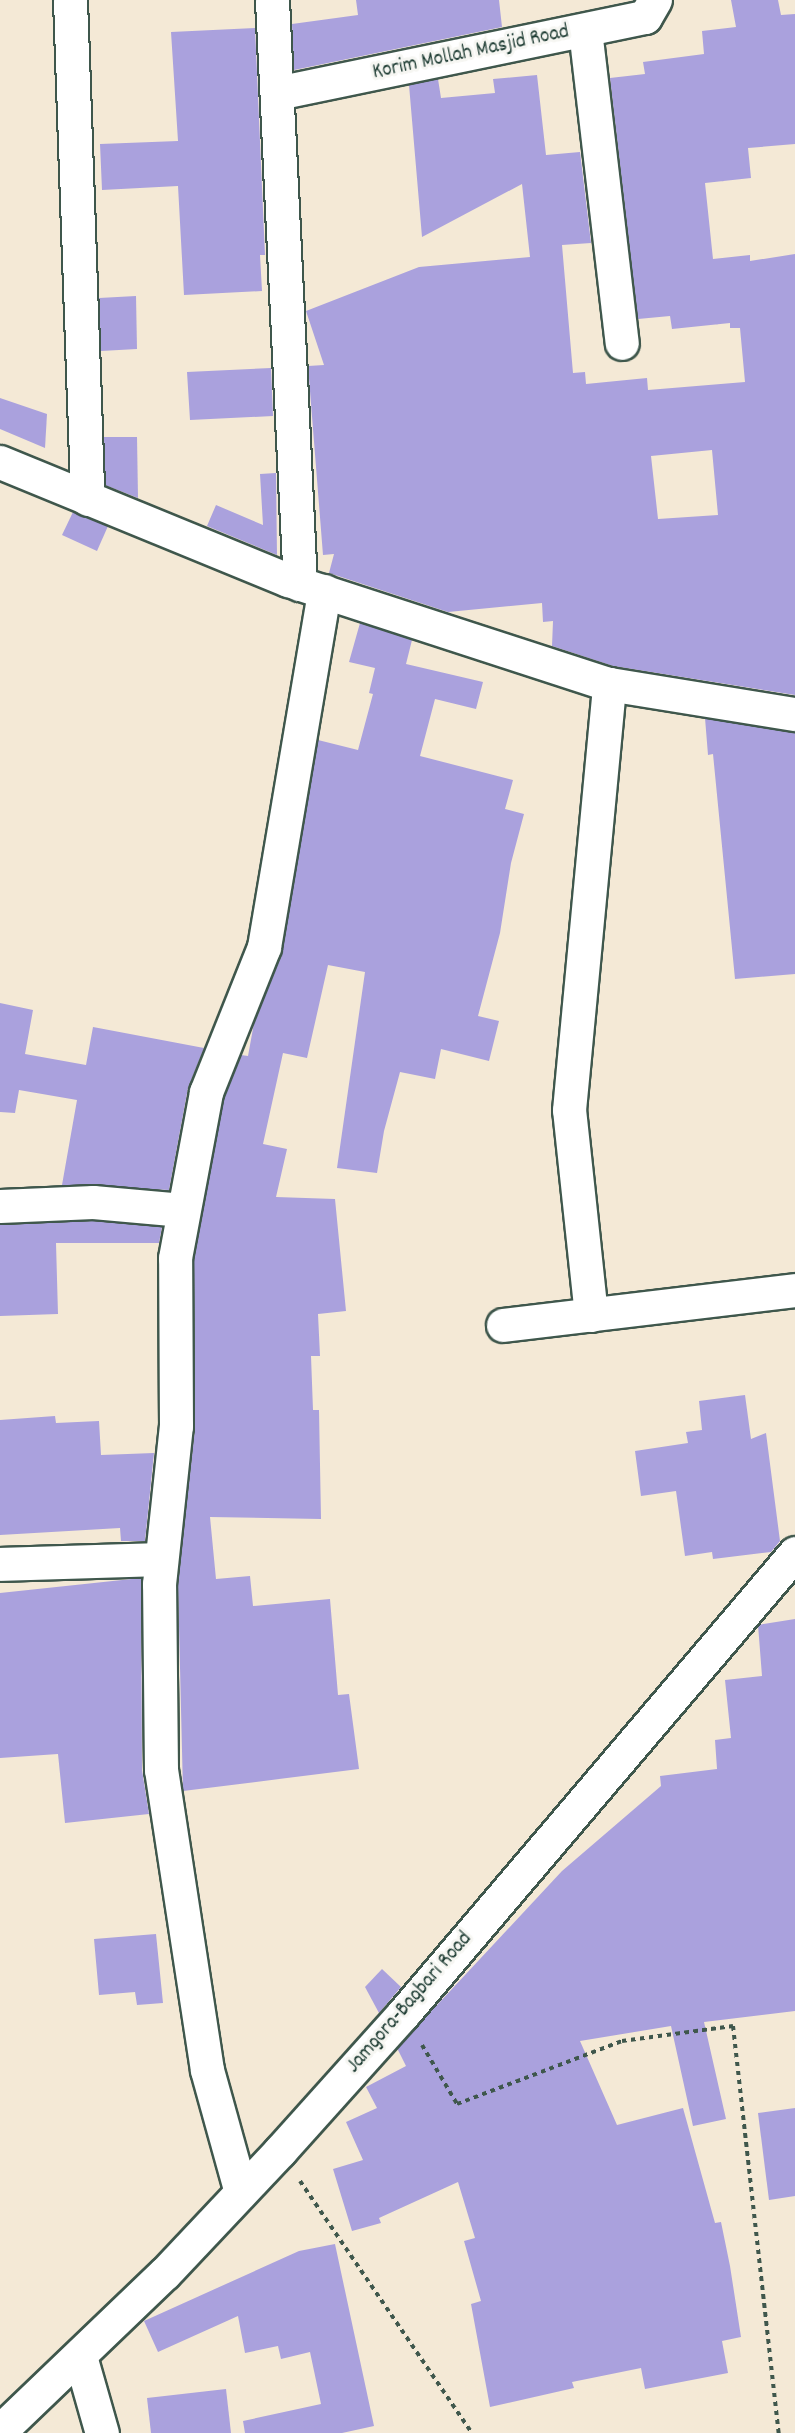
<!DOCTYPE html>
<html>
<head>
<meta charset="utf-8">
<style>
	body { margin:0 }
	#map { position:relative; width:795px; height:2433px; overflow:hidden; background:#f4e9d6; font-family:Dekko,sans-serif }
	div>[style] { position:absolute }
	.building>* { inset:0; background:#aaa1dd }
	.path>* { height:4px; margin-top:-2px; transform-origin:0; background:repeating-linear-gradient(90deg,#3f574c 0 4.5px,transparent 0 9px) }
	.roads { filter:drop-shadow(2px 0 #3f574c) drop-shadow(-2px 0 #3f574c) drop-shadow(0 2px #3f574c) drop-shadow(0 -2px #3f574c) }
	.street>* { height:33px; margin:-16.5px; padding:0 16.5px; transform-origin:16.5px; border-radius:16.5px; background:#fff }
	span { translate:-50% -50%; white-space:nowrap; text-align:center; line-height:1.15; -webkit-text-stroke:6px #f6f6f2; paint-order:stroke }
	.street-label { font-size:21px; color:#1f3d34 }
</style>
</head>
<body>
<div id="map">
	<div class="building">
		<div style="clip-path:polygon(356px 0,499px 0,502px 27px,294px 70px,292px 24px,358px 15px)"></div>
		<div style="clip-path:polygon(evenodd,731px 0,778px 0,781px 15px,795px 14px,795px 144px,748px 148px,751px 178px,705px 183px,713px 259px,750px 255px,750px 261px,795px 254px,795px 695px,613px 666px,552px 646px,553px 621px,543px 622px,542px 603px,448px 612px,329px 573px,334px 554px,323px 555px,308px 366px,324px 365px,306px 311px,419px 267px,530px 257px,522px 184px,422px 237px,409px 85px,438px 79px,441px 98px,495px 93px,493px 79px,537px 75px,546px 155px,580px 152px,591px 243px,562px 245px,573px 373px,585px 372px,586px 384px,647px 378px,648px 390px,745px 382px,740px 328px,730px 328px,730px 323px,672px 329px,670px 316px,638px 319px,610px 78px,645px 74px,643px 62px,704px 54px,702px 31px,736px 27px,731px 0,712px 450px,718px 515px,658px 519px,651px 456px,712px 450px)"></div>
		<div style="clip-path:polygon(255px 28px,265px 255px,260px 255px,262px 291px,184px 295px,178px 186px,102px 190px,100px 144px,178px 141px,171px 32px)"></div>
		<div style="clip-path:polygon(136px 296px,137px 349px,101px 351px,99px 298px)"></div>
		<div style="clip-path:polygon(271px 368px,273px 416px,190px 420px,187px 372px)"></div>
		<div style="clip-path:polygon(0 398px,47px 414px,45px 448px,0 429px)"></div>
		<div style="clip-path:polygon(104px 437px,137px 437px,138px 498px,105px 485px)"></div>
		<div style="clip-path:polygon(276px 473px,277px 555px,207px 526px,216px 505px,263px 525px,260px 474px)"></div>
		<div style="clip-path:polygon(73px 512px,108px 526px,97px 551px,62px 535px)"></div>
		<div style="clip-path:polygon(360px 623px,412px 640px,406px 664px,483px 682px,476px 709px,435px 699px,420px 756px,513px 780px,505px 809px,524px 814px,511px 863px,500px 933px,478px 1016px,499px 1021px,489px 1061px,441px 1049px,435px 1079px,400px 1072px,384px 1131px,377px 1173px,337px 1168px,365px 972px,328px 965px,307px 1058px,283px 1053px,263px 1144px,287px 1149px,276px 1197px,335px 1199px,346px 1311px,318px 1314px,320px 1356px,311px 1356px,313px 1410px,319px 1410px,321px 1519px,210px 1517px,216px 1579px,250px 1576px,253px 1606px,330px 1599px,338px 1695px,349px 1694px,359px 1769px,183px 1791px,178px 1585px,195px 1428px,194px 1260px,224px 1097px,241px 1055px,248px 1056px,254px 1023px,282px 950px,318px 740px,358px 750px,373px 694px,369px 693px,375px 668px,349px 662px)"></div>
		<div style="clip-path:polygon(705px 718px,795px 732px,795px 974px,735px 979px,713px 754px,708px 755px)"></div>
		<div style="clip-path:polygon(0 1003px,33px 1010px,25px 1054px,86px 1065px,93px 1027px,204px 1048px,188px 1088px,169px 1190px,62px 1185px,77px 1100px,19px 1090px,15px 1113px,0 1112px)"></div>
		<div style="clip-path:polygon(93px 1221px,162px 1227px,159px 1243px,56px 1243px,58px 1314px,0 1316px,0 1225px)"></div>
		<div style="clip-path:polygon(745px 1395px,751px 1439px,766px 1433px,780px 1541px,771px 1552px,713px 1559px,712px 1552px,685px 1556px,676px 1491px,641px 1496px,635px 1451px,688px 1443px,686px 1432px,702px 1430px,699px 1401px)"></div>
		<div style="clip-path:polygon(55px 1416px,56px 1423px,99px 1421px,101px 1455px,154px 1453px,145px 1541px,121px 1541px,120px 1528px,0 1535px,0 1420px)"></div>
		<div style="clip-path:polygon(141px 1578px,142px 1770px,149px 1814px,65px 1823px,58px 1754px,0 1758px,0 1593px)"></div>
		<div style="clip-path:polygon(795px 1619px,795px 2011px,704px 2022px,726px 2119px,693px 2126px,671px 2026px,580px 2041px,617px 2125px,683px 2108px,715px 2223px,721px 2222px,730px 2266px,741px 2337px,722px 2341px,728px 2373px,645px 2389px,641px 2368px,572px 2382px,574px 2388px,490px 2407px,471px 2304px,481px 2301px,464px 2241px,475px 2238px,458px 2182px,379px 2218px,381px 2223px,352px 2231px,333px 2169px,363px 2160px,346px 2122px,377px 2108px,366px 2087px,406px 2066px,397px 2048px,562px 1871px,661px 1786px,660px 1776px,717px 1769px,715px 1740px,731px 1738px,725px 1680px,762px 1676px,758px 1625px)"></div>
		<div style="clip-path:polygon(156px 1934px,163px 2003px,137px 2005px,135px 1992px,99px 1995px,94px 1939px)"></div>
		<div style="clip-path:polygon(382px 1969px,401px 1987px,379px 2013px,365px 1987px)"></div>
		<div style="clip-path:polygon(795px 2108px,795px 2196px,769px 2200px,758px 2113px)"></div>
		<div style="clip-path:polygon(335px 2244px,374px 2426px,342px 2433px,245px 2433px,243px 2421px,321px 2404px,310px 2352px,281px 2359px,278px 2346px,245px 2353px,238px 2316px,158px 2352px,144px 2321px,299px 2251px)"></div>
		<div style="clip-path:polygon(226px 2389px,231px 2433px,151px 2433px,147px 2398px)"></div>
	</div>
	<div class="path">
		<div style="left:422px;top:2045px;width:69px;rotate:59.3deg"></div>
		<div style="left:457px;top:2104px;width:177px;rotate:-20.9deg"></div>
		<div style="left:622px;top:2041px;width:112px;rotate:-7.7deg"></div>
		<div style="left:733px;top:2026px;width:410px;rotate:83.6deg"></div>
		<div style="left:300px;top:2181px;width:305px;rotate:55.7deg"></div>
	</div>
	<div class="roads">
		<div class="street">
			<div style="left:70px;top:0;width:499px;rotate:88deg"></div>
			<div style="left:272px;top:0;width:585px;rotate:87.26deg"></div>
			<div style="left:585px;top:30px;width:315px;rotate:83.3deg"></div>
			<div style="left:277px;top:93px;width:376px;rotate:-11.7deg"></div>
			<div style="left:645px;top:17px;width:20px;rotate:-60deg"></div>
			<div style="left:0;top:462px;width:311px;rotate:22.3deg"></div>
			<div style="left:288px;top:580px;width:337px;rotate:18deg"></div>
			<div style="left:609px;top:684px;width:188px;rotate:9.2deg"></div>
			<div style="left:0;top:1206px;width:93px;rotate:-2.5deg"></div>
			<div style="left:93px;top:1202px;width:90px;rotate:5.1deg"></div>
			<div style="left:591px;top:1315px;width:206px;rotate:-96.1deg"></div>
			<div style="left:569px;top:1110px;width:428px;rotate:-84.6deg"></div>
			<div style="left:503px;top:1325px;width:294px;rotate:-6.8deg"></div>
			<div style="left:0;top:1564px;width:161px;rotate:-1.8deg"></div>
			<div style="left:240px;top:2189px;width:123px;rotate:-105.5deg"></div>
			<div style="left:207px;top:2070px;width:304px;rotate:-98.7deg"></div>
			<div style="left:161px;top:1770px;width:186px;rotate:-90.6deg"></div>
			<div style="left:159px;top:1584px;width:159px;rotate:-83.9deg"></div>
			<div style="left:176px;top:1426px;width:168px;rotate:-90.3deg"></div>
			<div style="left:175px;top:1258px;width:169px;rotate:-79.4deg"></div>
			<div style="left:206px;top:1092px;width:156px;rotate:-68.2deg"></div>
			<div style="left:264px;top:947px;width:361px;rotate:-80.4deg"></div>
			<div style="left:80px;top:2356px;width:80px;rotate:74.1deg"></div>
			<div style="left:0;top:2431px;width:228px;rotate:-43.8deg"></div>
			<div style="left:165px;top:2273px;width:168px;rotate:-46.7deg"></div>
			<div style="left:280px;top:2151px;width:184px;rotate:-48.1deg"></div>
			<div style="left:403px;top:2014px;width:605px;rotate:-49.62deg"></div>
		</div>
	</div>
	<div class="street-label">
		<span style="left:471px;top:53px;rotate:-12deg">Korim Mollah Masjid Road</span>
		<span style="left:410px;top:2003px;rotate:-49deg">Jamgora-Bagbari Road</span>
	</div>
</div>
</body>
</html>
